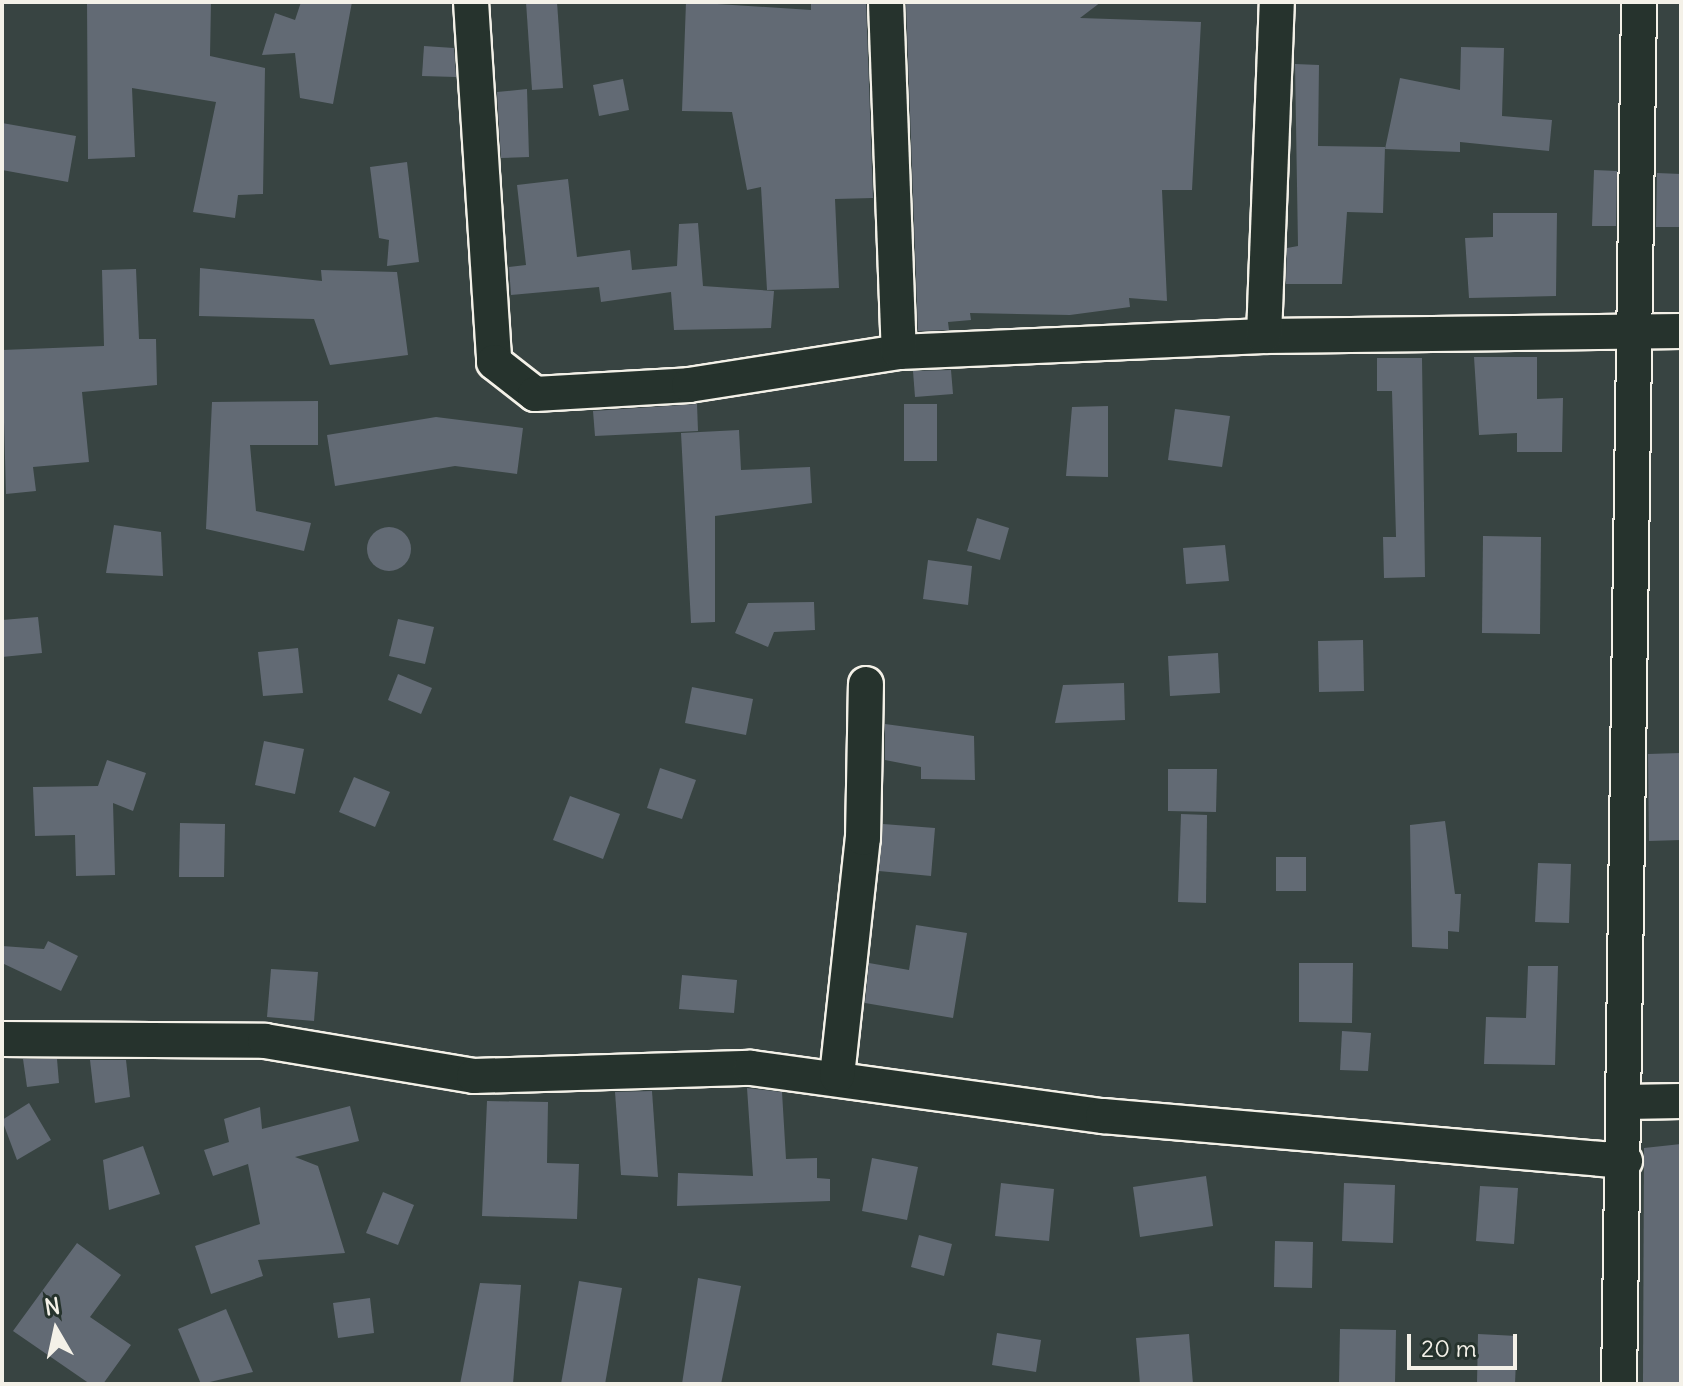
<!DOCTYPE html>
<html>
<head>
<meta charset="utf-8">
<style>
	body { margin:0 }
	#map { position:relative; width:1683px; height:1386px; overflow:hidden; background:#384442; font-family:Delius,sans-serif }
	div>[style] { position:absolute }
	.building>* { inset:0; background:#626a74 }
	.round { border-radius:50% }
	.roads { filter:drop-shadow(2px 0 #f4f1e8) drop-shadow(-2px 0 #f4f1e8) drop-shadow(0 2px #f4f1e8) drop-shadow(0 -2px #f4f1e8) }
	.street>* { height:34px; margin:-17px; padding:0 17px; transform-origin:17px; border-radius:17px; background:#26332d }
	span { translate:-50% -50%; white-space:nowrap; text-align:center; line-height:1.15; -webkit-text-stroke:7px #26332d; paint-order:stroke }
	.frame { position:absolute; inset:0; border:4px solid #f4f1e8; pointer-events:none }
	.north { position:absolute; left:16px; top:1290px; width:80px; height:80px; -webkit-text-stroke:6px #26332d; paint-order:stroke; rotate:351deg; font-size:22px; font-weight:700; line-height:32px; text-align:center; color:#f4f1e8 }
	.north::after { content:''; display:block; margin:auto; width:28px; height:36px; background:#f4f1e8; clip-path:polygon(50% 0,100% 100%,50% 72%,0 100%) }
	.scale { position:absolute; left:1407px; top:1334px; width:110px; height:36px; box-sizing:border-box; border:4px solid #f4f1e8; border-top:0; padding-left:10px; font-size:24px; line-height:28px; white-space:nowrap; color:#f4f1e8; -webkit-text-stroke:6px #26332d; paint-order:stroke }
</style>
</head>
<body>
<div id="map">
	<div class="building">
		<div style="clip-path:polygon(87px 2px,211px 2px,210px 56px,265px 68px,263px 194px,238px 195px,235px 218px,193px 212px,216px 102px,132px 88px,135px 157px,88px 159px)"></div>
		<div style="clip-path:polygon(301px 2px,352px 2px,333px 104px,300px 98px,295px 53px,262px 55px,275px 13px,295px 20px)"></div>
		<div style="clip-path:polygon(526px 2px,557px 2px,563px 88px,532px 90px)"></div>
		<div style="clip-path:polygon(686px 2px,811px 10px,811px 2px,866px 2px,873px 198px,835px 199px,839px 288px,767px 290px,761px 187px,747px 190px,732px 112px,682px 111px)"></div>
		<div style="clip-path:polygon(906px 2px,1101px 2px,1080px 18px,1201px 22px,1192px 190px,1162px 190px,1167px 301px,1129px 298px,1130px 307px,1070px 315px,970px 313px,971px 320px,948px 322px,949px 330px,918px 331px)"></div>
		<div style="clip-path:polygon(424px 46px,454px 48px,456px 77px,422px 76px)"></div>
		<div style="clip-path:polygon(1461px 47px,1504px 48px,1502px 116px,1552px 120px,1549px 151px,1460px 142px,1460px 152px,1385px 149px,1400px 78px,1460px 90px)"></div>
		<div style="clip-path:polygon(1295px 64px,1319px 65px,1318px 146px,1385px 147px,1383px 213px,1347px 212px,1342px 284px,1286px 284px,1287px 248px,1298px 246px)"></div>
		<div style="clip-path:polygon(623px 79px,629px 110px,599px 116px,593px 85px)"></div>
		<div style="clip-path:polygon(527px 89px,529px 157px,501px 158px,497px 92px)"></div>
		<div style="clip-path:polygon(2px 123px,76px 136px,68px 182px,2px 170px)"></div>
		<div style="clip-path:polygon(407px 162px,419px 262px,387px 266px,389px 240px,379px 238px,370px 167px)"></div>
		<div style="clip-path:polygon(1594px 170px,1617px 171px,1616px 226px,1592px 226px)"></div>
		<div style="clip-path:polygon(1657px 173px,1681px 174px,1681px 227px,1656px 227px)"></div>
		<div style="clip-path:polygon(568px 179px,577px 257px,630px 250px,632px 270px,677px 266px,679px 224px,698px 223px,703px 286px,774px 291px,771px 328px,674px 330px,671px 292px,601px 302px,599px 287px,511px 295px,509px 267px,526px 265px,517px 185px)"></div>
		<div style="clip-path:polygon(1493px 213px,1557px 213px,1556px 296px,1469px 298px,1465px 238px,1493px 237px)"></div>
		<div style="clip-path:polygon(200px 268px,322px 281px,321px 270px,397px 272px,408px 355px,330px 365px,314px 319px,199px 316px)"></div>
		<div style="clip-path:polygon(136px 269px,139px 339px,156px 339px,157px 385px,82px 392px,89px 462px,33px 467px,36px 491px,6px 494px,2px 350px,104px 346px,102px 270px)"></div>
		<div style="clip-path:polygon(1474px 357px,1537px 357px,1537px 399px,1563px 398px,1562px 452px,1517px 452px,1517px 433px,1479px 435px)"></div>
		<div style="clip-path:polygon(1377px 358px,1422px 358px,1425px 577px,1384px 578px,1383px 537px,1396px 537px,1392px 391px,1377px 391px)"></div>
		<div style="clip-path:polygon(951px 370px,953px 394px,915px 397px,913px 371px)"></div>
		<div style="clip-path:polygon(318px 401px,318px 445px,250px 445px,256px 511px,311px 523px,304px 551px,206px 529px,212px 402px)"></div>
		<div style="clip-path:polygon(697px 404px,698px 431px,595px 436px,593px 411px)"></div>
		<div style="clip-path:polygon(904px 404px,937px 404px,937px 461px,904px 461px)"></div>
		<div style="clip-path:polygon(1108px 406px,1108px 477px,1066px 476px,1072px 407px)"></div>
		<div style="clip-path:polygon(1175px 409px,1230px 416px,1222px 467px,1168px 460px)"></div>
		<div style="clip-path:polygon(436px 417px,523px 428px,517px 474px,455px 466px,335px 486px,327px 435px)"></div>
		<div style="clip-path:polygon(739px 430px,741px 470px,810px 467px,812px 503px,715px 516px,715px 622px,691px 623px,681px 433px)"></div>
		<div style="clip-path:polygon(977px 518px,1009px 528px,1000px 560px,967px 551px)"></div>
		<div style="clip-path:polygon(114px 525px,161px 532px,163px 576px,106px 573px)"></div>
		<div class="round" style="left:367px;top:527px;width:44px;height:44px"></div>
		<div style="clip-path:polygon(1483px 536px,1541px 537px,1540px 634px,1482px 633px)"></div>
		<div style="clip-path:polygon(1225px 545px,1229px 581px,1186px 584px,1183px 548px)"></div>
		<div style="clip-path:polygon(928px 560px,972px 566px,968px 605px,923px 599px)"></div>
		<div style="clip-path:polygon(814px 602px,815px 630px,774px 632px,768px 647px,735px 633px,748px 603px)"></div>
		<div style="clip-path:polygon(38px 617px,42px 653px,2px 657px,2px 620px)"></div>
		<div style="clip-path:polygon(398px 619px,434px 627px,425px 664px,389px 656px)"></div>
		<div style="clip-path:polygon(1363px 640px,1364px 691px,1319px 692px,1318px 641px)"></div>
		<div style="clip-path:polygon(298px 648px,303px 693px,263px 696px,258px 652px)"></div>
		<div style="clip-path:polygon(1218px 653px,1220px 693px,1170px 696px,1168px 656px)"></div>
		<div style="clip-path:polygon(398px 674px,432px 688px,421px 714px,388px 700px)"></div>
		<div style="clip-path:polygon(1124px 683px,1125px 720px,1055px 723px,1063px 685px)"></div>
		<div style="clip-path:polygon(692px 687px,753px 699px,746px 735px,685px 723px)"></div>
		<div style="clip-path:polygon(885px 724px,974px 736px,975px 780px,921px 779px,921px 767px,885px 760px)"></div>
		<div style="clip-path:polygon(264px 741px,304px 749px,295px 794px,255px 785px)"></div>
		<div style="clip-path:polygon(1681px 753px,1681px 840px,1649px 841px,1648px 754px)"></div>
		<div style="clip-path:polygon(107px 760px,146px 773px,133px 811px,113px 803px,115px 875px,76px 876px,75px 835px,35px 836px,33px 787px,98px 786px)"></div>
		<div style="clip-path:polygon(660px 768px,696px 780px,682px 819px,647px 808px)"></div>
		<div style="clip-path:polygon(1168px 769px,1217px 769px,1216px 812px,1168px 811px)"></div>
		<div style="clip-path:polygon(354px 777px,390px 792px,375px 827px,339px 812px)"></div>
		<div style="clip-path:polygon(570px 796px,620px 814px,603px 859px,553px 840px)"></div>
		<div style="clip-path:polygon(1181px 814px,1207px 815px,1206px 903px,1178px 902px)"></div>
		<div style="clip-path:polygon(1445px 821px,1455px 894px,1461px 894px,1459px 932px,1448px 931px,1448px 949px,1412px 947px,1410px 825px)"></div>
		<div style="clip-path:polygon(180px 823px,225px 824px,224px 877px,179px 877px)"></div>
		<div style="clip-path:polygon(883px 824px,935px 828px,931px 876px,879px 871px)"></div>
		<div style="clip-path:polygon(1276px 857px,1306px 857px,1306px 891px,1276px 891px)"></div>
		<div style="clip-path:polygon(1538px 863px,1571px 864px,1569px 923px,1535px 922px)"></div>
		<div style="clip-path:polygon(916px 925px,967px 933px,953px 1018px,865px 1003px,869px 963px,909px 970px)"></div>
		<div style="clip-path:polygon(48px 941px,78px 956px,61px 991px,2px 963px,2px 946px,44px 949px)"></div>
		<div style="clip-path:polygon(1299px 963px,1353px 963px,1352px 1023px,1299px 1022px)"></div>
		<div style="clip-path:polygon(1528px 966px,1558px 966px,1555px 1065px,1484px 1064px,1486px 1017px,1526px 1018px)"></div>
		<div style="clip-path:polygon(271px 969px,318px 972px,314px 1021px,267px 1017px)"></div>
		<div style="clip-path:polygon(682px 975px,737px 980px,734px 1013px,679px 1009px)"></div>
		<div style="clip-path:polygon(1342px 1031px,1371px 1033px,1368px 1071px,1340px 1070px)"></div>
		<div style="clip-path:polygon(23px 1059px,57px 1059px,59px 1083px,27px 1087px)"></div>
		<div style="clip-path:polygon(90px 1060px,126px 1060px,130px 1097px,95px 1103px)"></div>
		<div style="clip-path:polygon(747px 1088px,782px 1092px,786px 1159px,817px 1158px,817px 1178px,830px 1179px,830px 1201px,677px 1206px,678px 1173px,753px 1176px)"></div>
		<div style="clip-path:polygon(652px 1091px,658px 1177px,621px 1175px,615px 1092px)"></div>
		<div style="clip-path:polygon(487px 1101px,548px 1102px,547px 1163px,579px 1164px,577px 1219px,482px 1216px)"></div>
		<div style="clip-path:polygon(29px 1103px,51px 1140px,17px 1160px,2px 1120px)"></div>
		<div style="clip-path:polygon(350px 1106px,359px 1141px,295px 1157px,318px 1166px,345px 1253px,258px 1260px,263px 1276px,211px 1294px,195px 1246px,260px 1224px,248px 1164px,213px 1176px,204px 1150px,229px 1142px,224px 1119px,260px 1107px,262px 1129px)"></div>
		<div style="clip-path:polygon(1681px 1144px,1681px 1383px,1643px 1382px,1644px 1148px)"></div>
		<div style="clip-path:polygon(143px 1146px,160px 1194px,109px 1210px,103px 1160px)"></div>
		<div style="clip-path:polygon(872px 1158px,918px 1167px,907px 1220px,862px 1211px)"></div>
		<div style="clip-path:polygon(1206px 1176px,1213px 1226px,1140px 1237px,1133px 1187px)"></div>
		<div style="clip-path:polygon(1001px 1183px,1054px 1189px,1049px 1241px,995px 1236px)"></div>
		<div style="clip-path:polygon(1344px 1183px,1395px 1185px,1393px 1243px,1342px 1241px)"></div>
		<div style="clip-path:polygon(1480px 1186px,1518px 1188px,1514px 1244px,1476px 1241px)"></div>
		<div style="clip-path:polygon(383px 1192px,414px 1205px,398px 1245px,366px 1233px)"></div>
		<div style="clip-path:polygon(919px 1235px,952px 1244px,944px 1276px,911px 1267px)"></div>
		<div style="clip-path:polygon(1275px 1241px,1313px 1242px,1312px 1288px,1274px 1287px)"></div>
		<div style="clip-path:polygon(77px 1243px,121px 1275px,90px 1317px,131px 1345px,103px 1384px,90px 1384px,13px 1331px)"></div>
		<div style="clip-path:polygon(698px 1278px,741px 1286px,721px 1384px,682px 1384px)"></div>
		<div style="clip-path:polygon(579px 1281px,622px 1288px,605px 1384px,561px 1384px)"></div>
		<div style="clip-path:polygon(480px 1283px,521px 1285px,513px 1384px,460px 1384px)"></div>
		<div style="clip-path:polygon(370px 1298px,374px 1333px,338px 1338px,333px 1303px)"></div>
		<div style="clip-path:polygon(226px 1309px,253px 1372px,201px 1384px,178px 1329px)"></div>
		<div style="clip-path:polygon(1340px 1329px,1396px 1330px,1395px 1384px,1339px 1384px)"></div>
		<div style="clip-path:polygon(997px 1333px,1041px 1340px,1036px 1372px,992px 1365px)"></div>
		<div style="clip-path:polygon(1189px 1334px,1193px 1384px,1140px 1384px,1136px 1338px)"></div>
		<div style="clip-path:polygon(1478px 1334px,1517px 1336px,1515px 1384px,1477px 1383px)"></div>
	</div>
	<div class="roads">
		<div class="street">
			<div style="left:471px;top:2px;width:361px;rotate:86.3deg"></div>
			<div style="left:494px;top:362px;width:52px;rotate:38deg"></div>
			<div style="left:535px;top:394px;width:154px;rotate:-3.3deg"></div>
			<div style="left:689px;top:385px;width:213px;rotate:-8.9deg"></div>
			<div style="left:899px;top:352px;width:365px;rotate:-2.5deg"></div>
			<div style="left:1264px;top:336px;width:417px;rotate:-0.7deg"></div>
			<div style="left:886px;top:2px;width:350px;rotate:87.9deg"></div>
			<div style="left:1264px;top:336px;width:334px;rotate:-87.8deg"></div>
			<div style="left:2px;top:1039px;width:263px;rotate:0.4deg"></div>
			<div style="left:265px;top:1041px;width:212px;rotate:9.5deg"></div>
			<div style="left:474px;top:1076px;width:277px;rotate:-1.7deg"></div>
			<div style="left:751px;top:1068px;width:355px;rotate:7.8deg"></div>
			<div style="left:1103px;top:1116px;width:524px;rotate:4.93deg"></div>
			<div style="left:837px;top:1076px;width:239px;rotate:-83.8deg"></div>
			<div style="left:863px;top:838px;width:154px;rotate:-88.9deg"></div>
			<div style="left:1625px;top:1102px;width:56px;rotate:-1deg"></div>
			<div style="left:1619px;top:1384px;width:1382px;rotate:-89.17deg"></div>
		</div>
	</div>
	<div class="frame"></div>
	<div class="north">N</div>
	<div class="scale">20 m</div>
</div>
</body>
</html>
